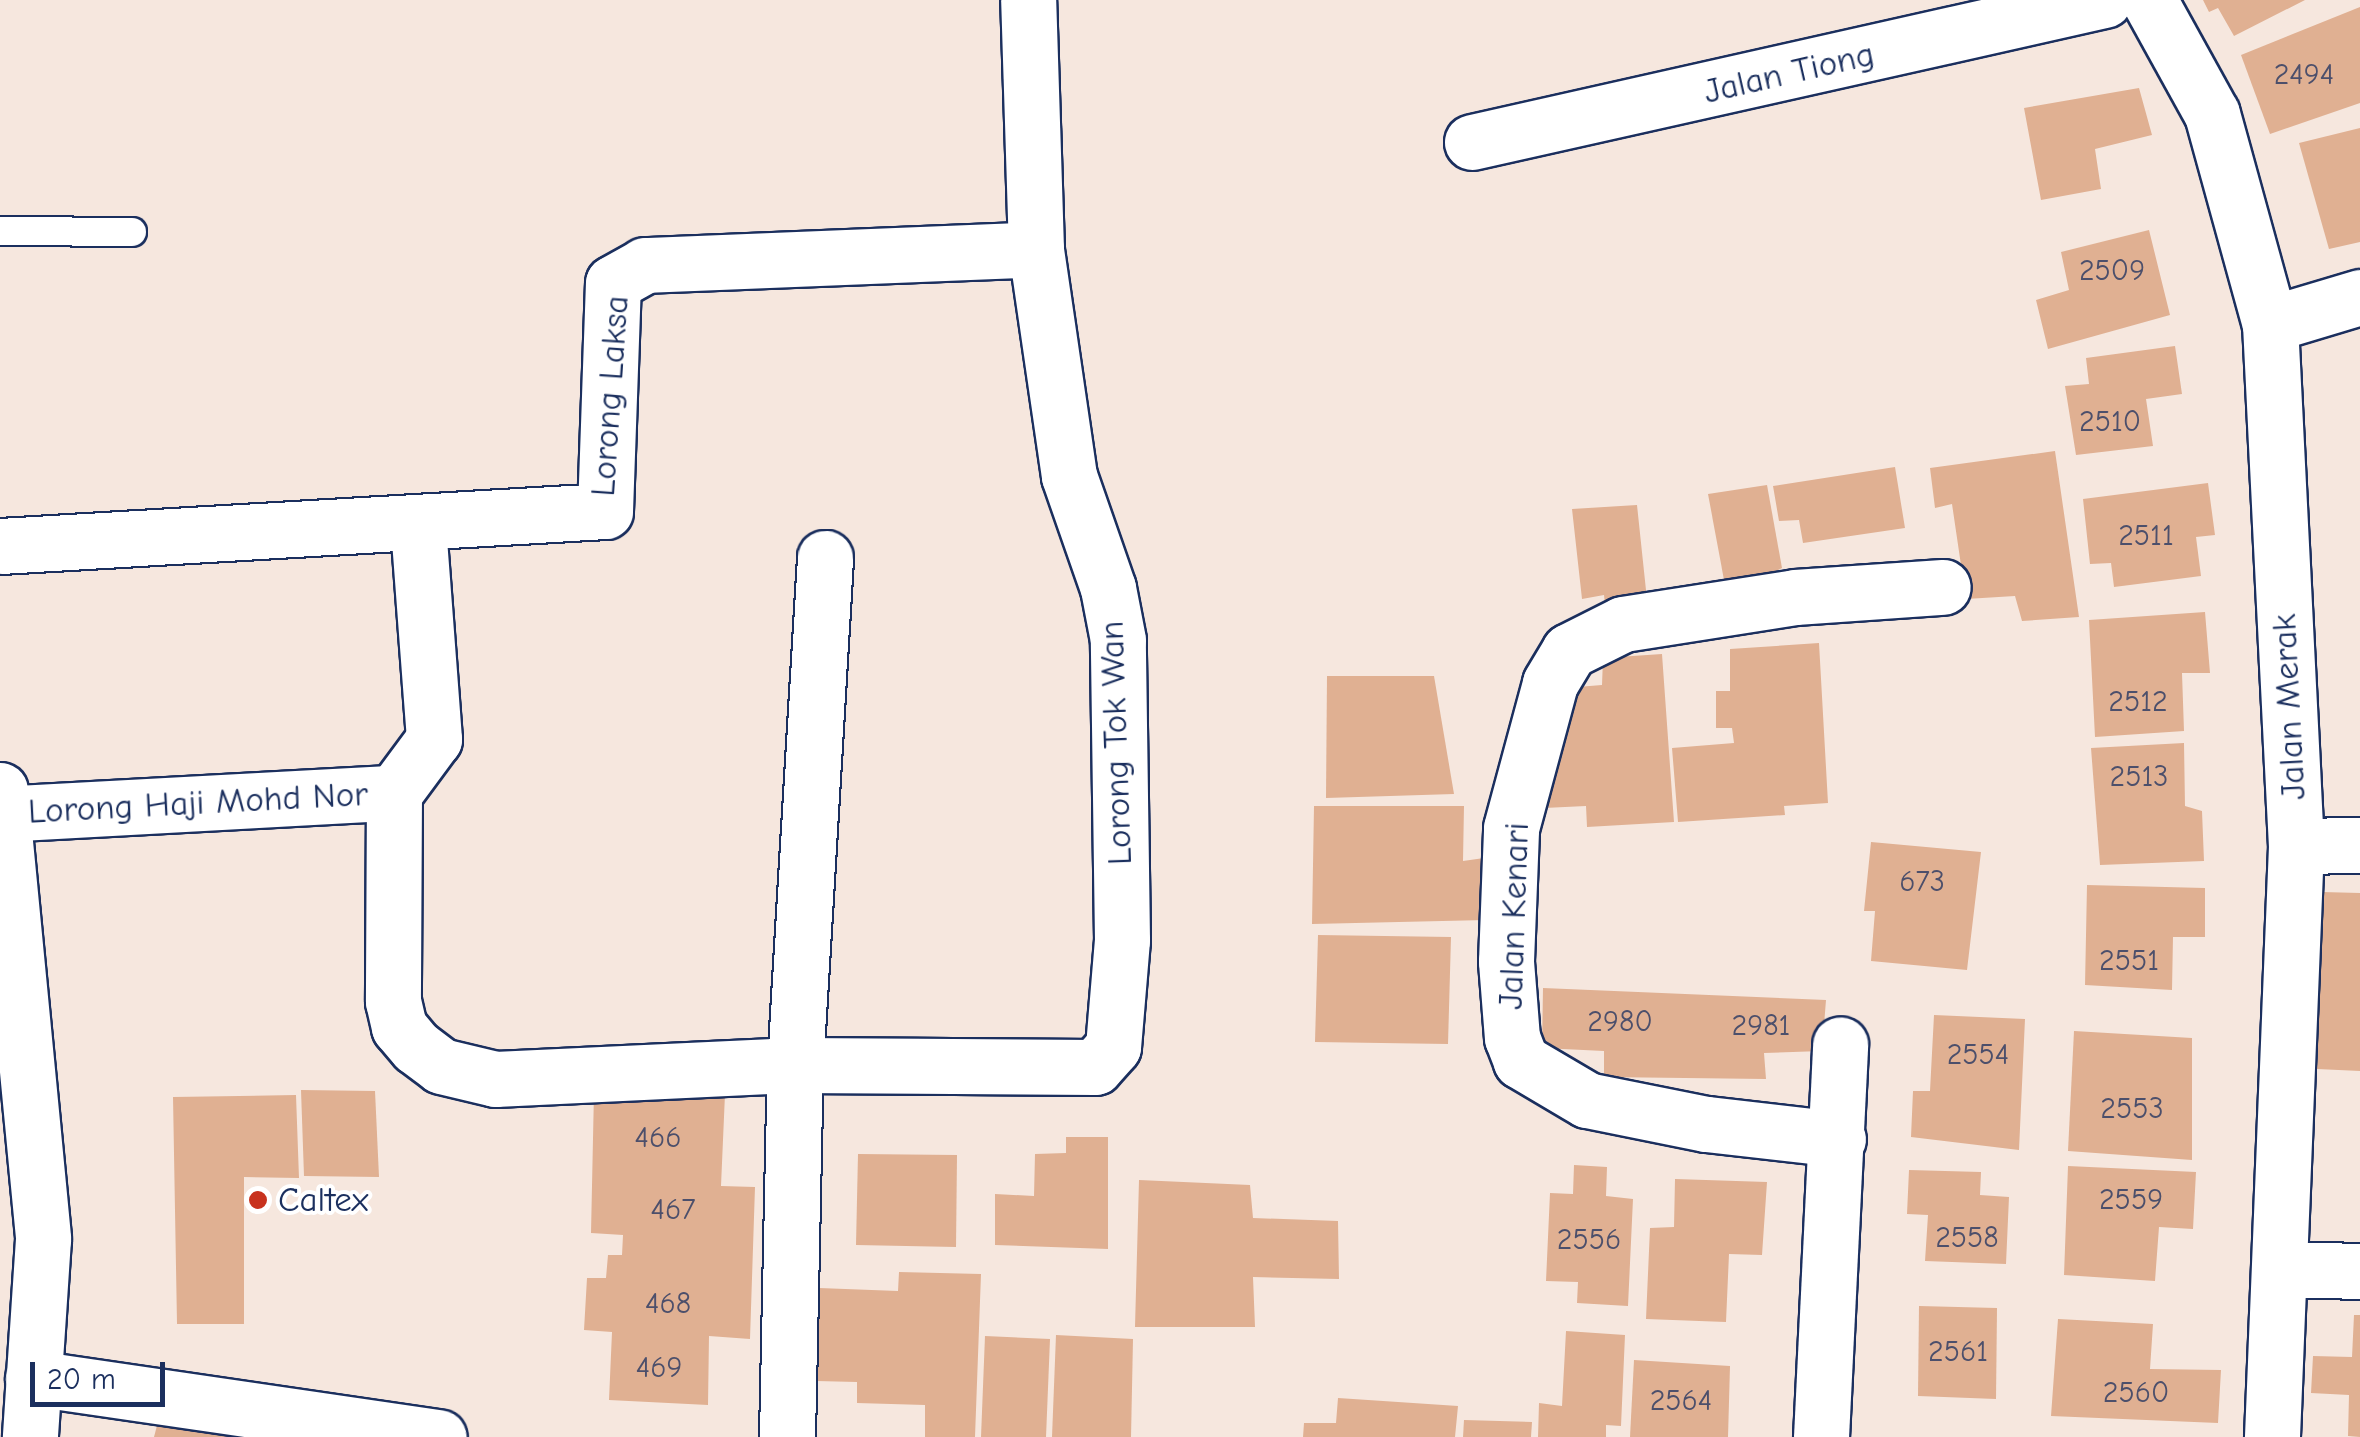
<!DOCTYPE html>
<html>
<head>
<meta charset="utf-8">
<style>
	body { margin:0 }
	#map { position:relative; width:2360px; height:1437px; overflow:hidden; background:#f6e7de; font-family:"Comic Neue",sans-serif }
	div>[style] { position:absolute }
	.building>* { inset:0; background:#e0b092 }
	.roads { filter:drop-shadow(2px 0 #1b2f5e) drop-shadow(-2px 0 #1b2f5e) drop-shadow(0 2px #1b2f5e) drop-shadow(0 -2px #1b2f5e) }
	.lane>* { height:28px; margin:-14px; padding:0 14px; transform-origin:14px; border-radius:14px; background:#fff }
	.street>* { height:55px; margin:-27.5px; padding:0 27.5px; transform-origin:27.5px; border-radius:27.5px; background:#fff }
	.secondary>* { height:55px; margin:-27.5px; padding:0 27.5px; transform-origin:27.5px; border-radius:27.5px; background:#fff }
	.dots>* { width:28px; height:28px; translate:-50% -50%; box-sizing:border-box; border:5px solid #fff; border-radius:50% }
	span { translate:-50% -50%; white-space:nowrap; text-align:center; line-height:1.15; -webkit-text-stroke:8px #fff; paint-order:stroke }
	.number-label { font-size:30px; color:#4c4f6b }
	.number-label span { -webkit-text-stroke-width:0 }
	.street-label { font-size:35px; color:#1b2f5e }
	.poi-label { font-size:35px; color:#1b2f5e }
	.left { translate:0 -50%; text-align:left }
	.scale { position:absolute; left:30px; top:1362px; width:135px; height:45px; box-sizing:border-box; border:5px solid #1b2f5e; border-top:0; padding-left:12px; font-size:30px; line-height:35px; white-space:nowrap; color:#1b2f5e; -webkit-text-stroke:8px #fff; paint-order:stroke }
</style>
</head>
<body>
<div id="map">
	<div class="building">
		<div style="clip-path:polygon(2203px 0,2305px 0,2234px 36px,2218px 8px,2209px 12px)"></div>
		<div style="clip-path:polygon(2360px 7px,2360px 103px,2270px 134px,2241px 55px)"></div>
		<div style="clip-path:polygon(2139px 88px,2152px 135px,2095px 149px,2101px 189px,2041px 200px,2024px 108px)"></div>
		<div style="clip-path:polygon(2360px 128px,2360px 242px,2329px 249px,2299px 143px)"></div>
		<div style="clip-path:polygon(2149px 230px,2170px 315px,2048px 349px,2036px 300px,2069px 290px,2061px 252px)"></div>
		<div style="clip-path:polygon(2175px 346px,2182px 394px,2146px 399px,2153px 446px,2076px 455px,2065px 386px,2089px 384px,2086px 358px)"></div>
		<div style="clip-path:polygon(2055px 451px,2079px 617px,2022px 621px,2015px 596px,1966px 599px,1952px 504px,1935px 508px,1930px 468px)"></div>
		<div style="clip-path:polygon(1895px 467px,1905px 528px,1803px 543px,1799px 520px,1779px 521px,1773px 486px)"></div>
		<div style="clip-path:polygon(2208px 483px,2215px 535px,2196px 537px,2201px 576px,2114px 587px,2111px 563px,2090px 564px,2083px 499px)"></div>
		<div style="clip-path:polygon(1767px 485px,1782px 568px,1727px 596px,1708px 494px)"></div>
		<div style="clip-path:polygon(1637px 505px,1648px 609px,1606px 614px,1604px 595px,1582px 599px,1572px 509px)"></div>
		<div style="clip-path:polygon(2205px 612px,2210px 673px,2182px 673px,2184px 731px,2095px 737px,2089px 620px)"></div>
		<div style="clip-path:polygon(1819px 643px,1828px 803px,1784px 806px,1785px 815px,1678px 822px,1672px 748px,1734px 743px,1732px 728px,1716px 728px,1716px 691px,1730px 691px,1730px 649px)"></div>
		<div style="clip-path:polygon(1662px 654px,1674px 822px,1587px 827px,1586px 806px,1544px 808px,1565px 688px,1602px 685px,1603px 658px)"></div>
		<div style="clip-path:polygon(1327px 676px,1434px 676px,1454px 794px,1326px 798px)"></div>
		<div style="clip-path:polygon(2184px 743px,2185px 806px,2202px 811px,2204px 861px,2100px 865px,2091px 748px)"></div>
		<div style="clip-path:polygon(1314px 806px,1464px 806px,1463px 861px,1484px 858px,1486px 920px,1312px 924px)"></div>
		<div style="clip-path:polygon(1871px 842px,1981px 852px,1967px 970px,1871px 961px,1875px 911px,1864px 911px)"></div>
		<div style="clip-path:polygon(2087px 885px,2205px 888px,2205px 937px,2173px 937px,2172px 990px,2085px 985px)"></div>
		<div style="clip-path:polygon(2322px 892px,2360px 893px,2360px 1071px,2317px 1069px)"></div>
		<div style="clip-path:polygon(1318px 935px,1451px 937px,1448px 1044px,1315px 1042px)"></div>
		<div style="clip-path:polygon(1543px 988px,1826px 1000px,1822px 1051px,1764px 1053px,1766px 1079px,1604px 1077px,1604px 1051px,1542px 1048px)"></div>
		<div style="clip-path:polygon(1934px 1015px,2025px 1019px,2019px 1150px,1911px 1137px,1913px 1091px,1930px 1091px)"></div>
		<div style="clip-path:polygon(2074px 1031px,2192px 1038px,2192px 1160px,2068px 1151px)"></div>
		<div style="clip-path:polygon(301px 1090px,375px 1091px,379px 1177px,304px 1176px)"></div>
		<div style="clip-path:polygon(594px 1091px,725px 1094px,721px 1186px,755px 1187px,750px 1339px,709px 1336px,708px 1405px,609px 1400px,612px 1332px,584px 1330px,587px 1278px,606px 1278px,608px 1255px,622px 1255px,623px 1235px,591px 1233px)"></div>
		<div style="clip-path:polygon(296px 1095px,299px 1178px,244px 1177px,244px 1324px,177px 1324px,173px 1097px)"></div>
		<div style="clip-path:polygon(1066px 1137px,1108px 1137px,1108px 1249px,995px 1245px,995px 1194px,1034px 1196px,1035px 1154px,1066px 1153px)"></div>
		<div style="clip-path:polygon(858px 1154px,957px 1155px,956px 1247px,856px 1245px)"></div>
		<div style="clip-path:polygon(1574px 1165px,1607px 1167px,1606px 1196px,1633px 1199px,1628px 1306px,1577px 1303px,1578px 1282px,1546px 1281px,1550px 1193px,1573px 1194px)"></div>
		<div style="clip-path:polygon(2068px 1166px,2196px 1172px,2193px 1229px,2159px 1227px,2155px 1281px,2064px 1275px)"></div>
		<div style="clip-path:polygon(1909px 1170px,1981px 1172px,1980px 1195px,2009px 1197px,2006px 1264px,1925px 1261px,1928px 1215px,1907px 1214px)"></div>
		<div style="clip-path:polygon(1675px 1179px,1767px 1182px,1762px 1255px,1729px 1254px,1726px 1322px,1646px 1319px,1650px 1228px,1674px 1227px)"></div>
		<div style="clip-path:polygon(1139px 1180px,1250px 1185px,1253px 1218px,1338px 1221px,1339px 1279px,1253px 1277px,1255px 1327px,1135px 1327px)"></div>
		<div style="clip-path:polygon(899px 1272px,981px 1274px,975px 1437px,925px 1437px,925px 1405px,857px 1403px,857px 1382px,816px 1381px,819px 1288px,898px 1291px)"></div>
		<div style="clip-path:polygon(1919px 1306px,1997px 1308px,1996px 1399px,1918px 1396px)"></div>
		<div style="clip-path:polygon(2354px 1315px,2360px 1315px,2360px 1437px,2348px 1436px,2349px 1395px,2311px 1393px,2313px 1356px,2352px 1357px)"></div>
		<div style="clip-path:polygon(2058px 1319px,2153px 1324px,2150px 1369px,2221px 1370px,2218px 1423px,2051px 1416px)"></div>
		<div style="clip-path:polygon(1566px 1331px,1625px 1335px,1621px 1426px,1606px 1425px,1606px 1437px,1538px 1437px,1539px 1403px,1562px 1406px)"></div>
		<div style="clip-path:polygon(1056px 1335px,1133px 1339px,1131px 1437px,1052px 1437px)"></div>
		<div style="clip-path:polygon(985px 1336px,1050px 1339px,1046px 1437px,981px 1437px)"></div>
		<div style="clip-path:polygon(1634px 1360px,1730px 1366px,1728px 1437px,1630px 1437px)"></div>
		<div style="clip-path:polygon(1338px 1398px,1458px 1406px,1455px 1437px,1303px 1437px,1304px 1423px,1336px 1423px)"></div>
		<div style="clip-path:polygon(159px 1418px,246px 1435px,246px 1437px,154px 1437px)"></div>
		<div style="clip-path:polygon(1464px 1420px,1532px 1422px,1531px 1437px,1463px 1437px)"></div>
	</div>
	<div class="roads">
		<div class="lane">
			<div style="left:0;top:231px;width:132px;rotate:0.4deg"></div>
		</div>
		<div class="street">
			<div style="left:1472px;top:142px;width:648px;rotate:-12.66deg"></div>
			<div style="left:2270px;top:324px;width:94px;rotate:-16.7deg"></div>
			<div style="left:418px;top:526px;width:214px;rotate:85.7deg"></div>
			<div style="left:434px;top:739px;width:67px;rotate:126.5deg"></div>
			<div style="left:394px;top:793px;width:208px;rotate:90.3deg"></div>
			<div style="left:393px;top:1001px;width:27px;rotate:77deg"></div>
			<div style="left:399px;top:1027px;width:26px;rotate:50deg"></div>
			<div style="left:416px;top:1047px;width:31px;rotate:37deg"></div>
			<div style="left:441px;top:1066px;width:56px;rotate:13.5deg"></div>
			<div style="left:495px;top:1079px;width:300px;rotate:-2.7deg"></div>
			<div style="left:795px;top:1065px;width:300px;rotate:0.4deg"></div>
			<div style="left:1095px;top:1067px;width:27px;rotate:-48deg"></div>
			<div style="left:1113px;top:1047px;width:107px;rotate:-85.2deg"></div>
			<div style="left:1122px;top:940px;width:300px;rotate:-90.8deg"></div>
			<div style="left:1118px;top:640px;width:53px;rotate:-100.9deg"></div>
			<div style="left:1108px;top:588px;width:119px;rotate:-109.2deg"></div>
			<div style="left:1069px;top:476px;width:229px;rotate:-98.3deg"></div>
			<div style="left:1036px;top:249px;width:249px;rotate:-91.8deg"></div>
			<div style="left:0;top:546px;width:606px;rotate:-3.31deg"></div>
			<div style="left:605px;top:511px;width:228px;rotate:-88deg"></div>
			<div style="left:613px;top:283px;width:37px;rotate:-29deg"></div>
			<div style="left:645px;top:265px;width:391px;rotate:-2.3deg"></div>
			<div style="left:0;top:814px;width:395px;rotate:-3.1deg"></div>
			<div style="left:2296px;top:846px;width:64px;rotate:-0.9deg"></div>
			<div style="left:1838px;top:1139px;width:133px;rotate:-173.5deg"></div>
			<div style="left:1706px;top:1124px;width:121px;rotate:-168.6deg"></div>
			<div style="left:1587px;top:1100px;width:77px;rotate:-149.4deg"></div>
			<div style="left:1521px;top:1061px;width:25px;rotate:-111deg"></div>
			<div style="left:1512px;top:1038px;width:77px;rotate:-94.5deg"></div>
			<div style="left:1506px;top:961px;width:133px;rotate:-87.8deg"></div>
			<div style="left:1511px;top:828px;width:150px;rotate:-74.9deg"></div>
			<div style="left:1550px;top:683px;width:37px;rotate:-59deg"></div>
			<div style="left:1569px;top:651px;width:60px;rotate:-26.6deg"></div>
			<div style="left:1623px;top:624px;width:174px;rotate:-8.9deg"></div>
			<div style="left:1795px;top:597px;width:148px;rotate:-3.9deg"></div>
			<div style="left:2280px;top:1269px;width:80px;rotate:1.4deg"></div>
			<div style="left:33px;top:1378px;width:410px;rotate:8.3deg"></div>
			<div style="left:787px;top:1437px;width:372px;rotate:-88.8deg"></div>
			<div style="left:795px;top:1065px;width:508px;rotate:-86.61deg"></div>
			<div style="left:1821px;top:1437px;width:393px;rotate:-87.2deg"></div>
		</div>
		<div class="secondary">
			<div style="left:2149px;top:0;width:130px;rotate:61.1deg"></div>
			<div style="left:2212px;top:114px;width:218px;rotate:74.6deg"></div>
			<div style="left:2270px;top:324px;width:523px;rotate:87.15deg"></div>
			<div style="left:2296px;top:846px;width:591px;rotate:92.33deg"></div>
			<div style="left:0;top:790px;width:451px;rotate:84.5deg"></div>
			<div style="left:43px;top:1239px;width:198px;rotate:93.8deg"></div>
		</div>
	</div>
	<div class="dots">
		<div style="left:258px;top:1200px;background:#c8321e"></div>
	</div>
	<div class="number-label">
		<span style="left:2304px;top:75px">2494</span>
		<span style="left:2112px;top:271px">2509</span>
		<span style="left:2110px;top:422px">2510</span>
		<span style="left:2146px;top:536px">2511</span>
		<span style="left:2138px;top:702px">2512</span>
		<span style="left:2139px;top:777px">2513</span>
		<span style="left:1922px;top:882px">673</span>
		<span style="left:2129px;top:961px">2551</span>
		<span style="left:1620px;top:1022px">2980</span>
		<span style="left:1761px;top:1026px">2981</span>
		<span style="left:1978px;top:1055px">2554</span>
		<span style="left:2132px;top:1109px">2553</span>
		<span style="left:658px;top:1138px">466</span>
		<span style="left:2131px;top:1200px">2559</span>
		<span style="left:673px;top:1210px">467</span>
		<span style="left:1967px;top:1238px">2558</span>
		<span style="left:1589px;top:1240px">2556</span>
		<span style="left:668px;top:1304px">468</span>
		<span style="left:1958px;top:1352px">2561</span>
		<span style="left:659px;top:1368px">469</span>
		<span style="left:2136px;top:1393px">2560</span>
		<span style="left:1681px;top:1401px">2564</span>
	</div>
	<div class="street-label">
		<span style="left:1789px;top:73px;rotate:-13deg">Jalan Tiong</span>
		<span style="left:610px;top:396px;rotate:-86deg">Lorong Laksa</span>
		<span style="left:2289px;top:707px;rotate:-93deg">Jalan Merak</span>
		<span style="left:1116px;top:743px;rotate:-92deg">Lorong Tok Wan</span>
		<span style="left:198px;top:803px;rotate:-3deg">Lorong Haji Mohd Nor</span>
		<span style="left:1514px;top:916px;rotate:-88deg">Jalan Kenari</span>
	</div>
	<div class="poi-label">
		<span class="left" style="left:278px;top:1200px">Caltex</span>
	</div>
	<div class="scale">20 m</div>
</div>
</body>
</html>
